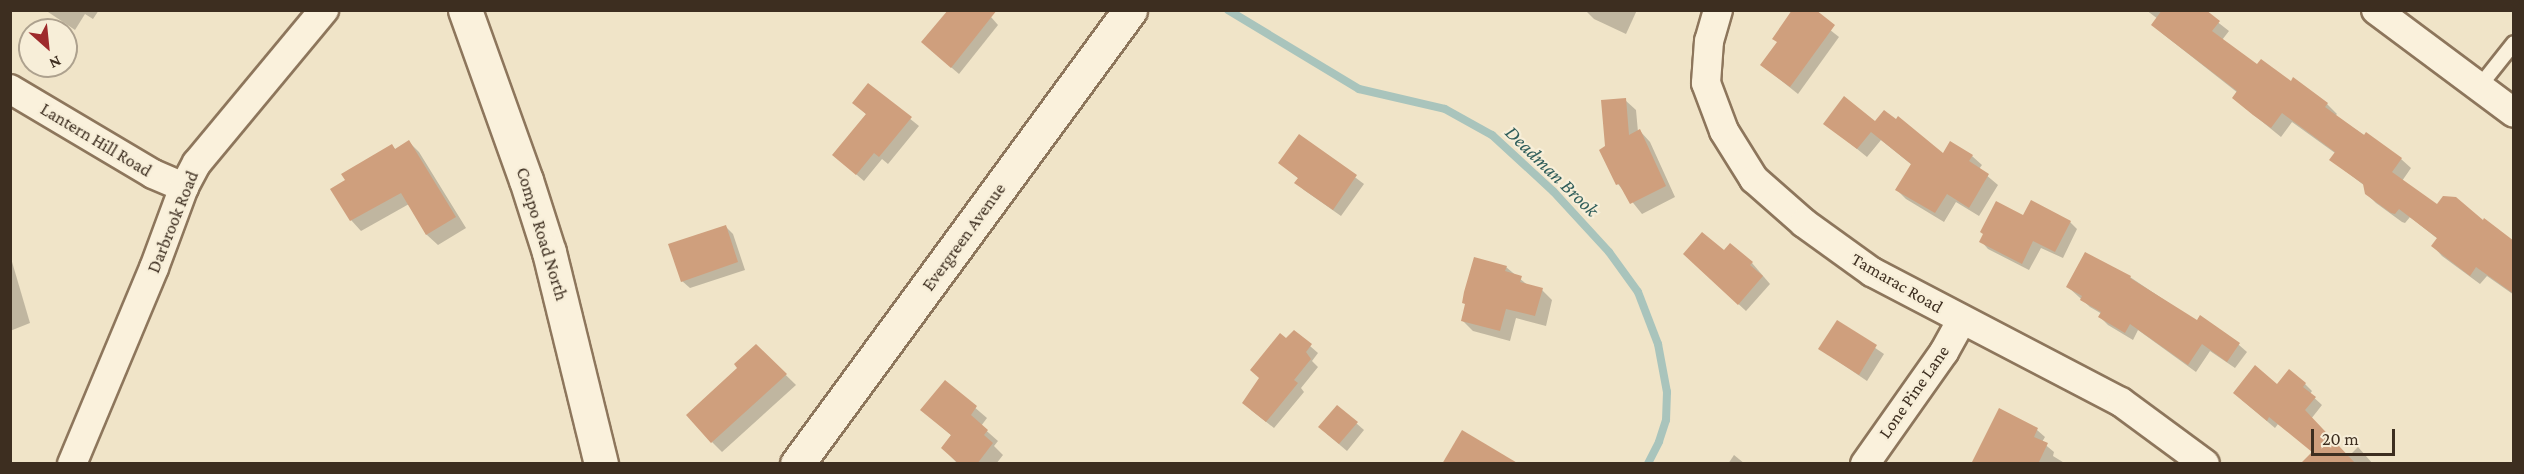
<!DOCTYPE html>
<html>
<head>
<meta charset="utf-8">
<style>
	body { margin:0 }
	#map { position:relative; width:2524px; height:474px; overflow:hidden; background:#f0e4c8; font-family:"Crimson Pro",serif }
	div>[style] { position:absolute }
	.shadow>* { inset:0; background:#0003 }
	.stream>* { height:8px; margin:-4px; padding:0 4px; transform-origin:4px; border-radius:4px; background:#a9c4bc }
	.building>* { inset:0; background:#cf9f7d }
	.roads { filter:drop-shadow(2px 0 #8d765c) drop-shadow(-2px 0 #8d765c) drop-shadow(0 2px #8d765c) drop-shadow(0 -2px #8d765c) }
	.service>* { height:14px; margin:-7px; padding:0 7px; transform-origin:7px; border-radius:7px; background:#faf1dc }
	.minor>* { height:28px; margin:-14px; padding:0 14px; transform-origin:14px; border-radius:14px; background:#faf1dc }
	.secondary>* { height:33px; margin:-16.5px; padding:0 16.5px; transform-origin:16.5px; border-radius:16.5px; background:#faf1dc }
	span { translate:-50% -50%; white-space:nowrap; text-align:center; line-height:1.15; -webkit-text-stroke:4.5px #f7eed8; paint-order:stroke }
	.street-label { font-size:18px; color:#3d2e20 }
	.water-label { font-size:20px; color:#2f5d5a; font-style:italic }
	.frame { position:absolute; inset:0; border:12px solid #3d2e20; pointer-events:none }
	.north { position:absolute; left:18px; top:18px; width:60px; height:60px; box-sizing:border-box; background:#f7eed8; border:2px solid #ada18e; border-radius:50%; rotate:153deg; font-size:16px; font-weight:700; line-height:24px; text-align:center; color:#3d2e20 }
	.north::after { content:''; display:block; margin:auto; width:21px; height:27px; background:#9e2a2b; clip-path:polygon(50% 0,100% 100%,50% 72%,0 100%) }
	.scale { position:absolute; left:2311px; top:429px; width:84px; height:27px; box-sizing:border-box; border:3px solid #3d2e20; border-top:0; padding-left:8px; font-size:18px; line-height:21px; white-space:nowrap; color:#3d2e20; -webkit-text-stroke:4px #f7eed8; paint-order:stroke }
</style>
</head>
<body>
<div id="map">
	<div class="shadow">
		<div style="clip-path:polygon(45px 10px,99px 10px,93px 19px,85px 14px,75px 30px)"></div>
		<div style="clip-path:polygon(1637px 10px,1626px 34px,1594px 19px,1586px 11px)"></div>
		<div style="clip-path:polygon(1805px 10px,1839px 37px,1798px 94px,1762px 65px)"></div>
		<div style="clip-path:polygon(2146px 10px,2202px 10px,2229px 31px,2222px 40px,2257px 66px,2327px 104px,2337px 114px,2335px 116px,2401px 159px,2411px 168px,2402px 181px,2514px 263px,2514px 295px,2487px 276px,2480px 284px,2442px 256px,2433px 246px,2438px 239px,2410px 217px,2405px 223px,2402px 222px,2376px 203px,2366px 193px,2365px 186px,2331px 160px,2335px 153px,2292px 122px,2281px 137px,2265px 124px,2244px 107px,2238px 93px,2163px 34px,2153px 25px,2158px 19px)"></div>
		<div style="clip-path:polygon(991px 17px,998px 25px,959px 74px,931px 50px)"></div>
		<div style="clip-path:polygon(868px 85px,919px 126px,888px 164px,882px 159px,864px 181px,842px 162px,867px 115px,854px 103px)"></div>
		<div style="clip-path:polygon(1625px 100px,1636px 110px,1638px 132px,1640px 131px,1650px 142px,1675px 197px,1642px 214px,1618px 184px,1607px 146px)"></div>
		<div style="clip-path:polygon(1825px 123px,1875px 123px,1944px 155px,1972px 156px,1982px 165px,1979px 169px,1998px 185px,1979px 216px,1956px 202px,1944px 222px,1906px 199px,1897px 190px,1912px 165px,1881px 140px,1867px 157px)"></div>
		<div style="clip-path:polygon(1300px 136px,1364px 184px,1341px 216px,1304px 190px,1296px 182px,1299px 179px,1280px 163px)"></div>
		<div style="clip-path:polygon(409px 142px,419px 152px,466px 228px,438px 245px,427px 235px,409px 204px,361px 231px,351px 220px,347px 181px,392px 146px,396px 150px)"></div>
		<div style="clip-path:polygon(2024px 217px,2070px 222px,2077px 229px,2063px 258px,2041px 248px,2029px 270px,1988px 249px,1981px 241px)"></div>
		<div style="clip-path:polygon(725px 226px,733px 234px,745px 270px,690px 288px,682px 281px)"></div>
		<div style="clip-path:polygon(1724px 253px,1752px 263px,1770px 284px,1746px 311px,1692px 261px)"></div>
		<div style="clip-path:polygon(10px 255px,30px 323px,10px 331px)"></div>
		<div style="clip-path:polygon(1506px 267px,1530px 287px,1542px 290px,1552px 300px,1546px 326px,1516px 318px,1510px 341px,1473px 331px,1463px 321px)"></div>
		<div style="clip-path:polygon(2130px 277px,2197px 322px,2201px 317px,2239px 345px,2247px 352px,2235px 368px,2210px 351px,2196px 372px,2138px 330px,2133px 340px,2108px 325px,2100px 317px,2102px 314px,2090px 307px,2068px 287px)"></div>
		<div style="clip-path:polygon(1837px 322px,1884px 354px,1867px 381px,1820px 349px)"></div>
		<div style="clip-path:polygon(1294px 332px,1318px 353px,1312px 361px,1318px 367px,1301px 388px,1304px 392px,1274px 428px,1251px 410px,1287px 340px)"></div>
		<div style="clip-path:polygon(756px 346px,796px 385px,722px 452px,712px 442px,739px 368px)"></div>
		<div style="clip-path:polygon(945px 382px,987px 418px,981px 426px,998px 441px,994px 446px,1003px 455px,996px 464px,958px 464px,943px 448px,952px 436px,922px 410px)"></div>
		<div style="clip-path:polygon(2305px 384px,2312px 391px,2310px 394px,2322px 405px,2311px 419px,2348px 457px,2358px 447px,2373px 464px,2310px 464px,2314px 452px,2278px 424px,2275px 428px,2242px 400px,2278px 386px)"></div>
		<div style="clip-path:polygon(2000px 410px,2037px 430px,2045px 437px,2042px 442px,2054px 452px,2053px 456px,2066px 464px,1973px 464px)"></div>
		<div style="clip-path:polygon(1356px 423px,1364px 430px,1347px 451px,1327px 434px)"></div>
		<div style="clip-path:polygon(1734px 455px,1745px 464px,1728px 464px)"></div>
	</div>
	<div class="stream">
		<div style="left:1228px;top:10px;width:153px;rotate:31.1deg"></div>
		<div style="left:1359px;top:89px;width:88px;rotate:13.1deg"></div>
		<div style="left:1445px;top:109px;width:54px;rotate:29deg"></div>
		<div style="left:1492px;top:135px;width:83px;rotate:42.6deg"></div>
		<div style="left:1553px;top:191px;width:83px;rotate:47.4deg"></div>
		<div style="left:1609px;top:252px;width:49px;rotate:54.1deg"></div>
		<div style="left:1638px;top:292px;width:56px;rotate:69deg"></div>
		<div style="left:1658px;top:344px;width:49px;rotate:79.4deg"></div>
		<div style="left:1667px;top:392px;width:28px;rotate:92deg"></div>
		<div style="left:1666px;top:420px;width:23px;rotate:108deg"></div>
		<div style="left:1659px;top:442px;width:25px;rotate:117deg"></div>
	</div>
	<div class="building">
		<div style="clip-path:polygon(948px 10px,997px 10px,951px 68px,921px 42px)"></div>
		<div style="clip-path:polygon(1792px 10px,1816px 10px,1835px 25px,1790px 87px,1760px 65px,1777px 42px,1772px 39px)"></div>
		<div style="clip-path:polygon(2162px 10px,2206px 10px,2220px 21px,2212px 31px,2257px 64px,2261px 59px,2291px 81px,2293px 77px,2328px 103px,2325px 107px,2364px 135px,2366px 132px,2402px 158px,2392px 172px,2437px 204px,2443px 196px,2456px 197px,2483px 220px,2484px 218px,2514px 241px,2514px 294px,2476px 267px,2470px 276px,2431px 246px,2437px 238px,2399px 209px,2395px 214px,2391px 213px,2365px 194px,2363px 184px,2329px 160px,2335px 152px,2282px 113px,2271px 128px,2253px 115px,2232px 98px,2237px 91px,2151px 25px)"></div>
		<div style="clip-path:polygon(868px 83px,912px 117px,879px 157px,874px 153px,856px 175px,832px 155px,866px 114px,852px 103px)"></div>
		<div style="clip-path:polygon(1844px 96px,1875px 121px,1884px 110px,1896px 119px,1898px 116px,1943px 153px,1950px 141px,1973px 155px,1969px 161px,1989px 174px,1969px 208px,1947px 194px,1935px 213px,1895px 190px,1911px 164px,1871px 132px,1857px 149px,1823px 124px)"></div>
		<div style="clip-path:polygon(1626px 98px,1629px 135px,1640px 129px,1666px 186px,1630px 204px,1619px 184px,1616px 185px,1599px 150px,1605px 146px,1601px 100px)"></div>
		<div style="clip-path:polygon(1299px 134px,1357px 175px,1333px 210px,1294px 183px,1298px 178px,1278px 163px)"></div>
		<div style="clip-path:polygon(409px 140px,456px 217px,426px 235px,401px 193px,350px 221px,330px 189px,345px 180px,341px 174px,392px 144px,395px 149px)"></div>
		<div style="clip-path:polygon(2031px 200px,2071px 221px,2055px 252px,2033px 241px,2022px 264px,1979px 242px,1983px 234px,1980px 232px,1996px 201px,2023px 215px)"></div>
		<div style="clip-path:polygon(726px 225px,738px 262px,681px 282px,668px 244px)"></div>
		<div style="clip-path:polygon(1702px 232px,1724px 250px,1730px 243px,1753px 262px,1750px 265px,1763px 276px,1738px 305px,1683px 254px)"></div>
		<div style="clip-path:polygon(2085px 252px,2131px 276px,2130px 278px,2197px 320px,2200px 315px,2240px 343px,2227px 362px,2202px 344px,2188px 365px,2130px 324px,2125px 333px,2098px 317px,2101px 312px,2080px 300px,2082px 296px,2066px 287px)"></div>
		<div style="clip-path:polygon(1474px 257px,1507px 266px,1505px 271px,1522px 276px,1520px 282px,1543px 288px,1535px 316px,1506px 309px,1500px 331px,1461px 321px,1465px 304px,1462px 303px,1464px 292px)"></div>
		<div style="clip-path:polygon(1837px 320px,1877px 345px,1859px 375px,1818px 349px)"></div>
		<div style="clip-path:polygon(1294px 330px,1312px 344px,1306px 352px,1311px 359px,1294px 380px,1298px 383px,1266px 422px,1242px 403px,1259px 378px,1250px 370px,1280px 333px,1286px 338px)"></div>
		<div style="clip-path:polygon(756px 344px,787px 374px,711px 443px,686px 415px,737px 368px,734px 364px)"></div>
		<div style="clip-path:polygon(2255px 365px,2277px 384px,2289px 369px,2306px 383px,2303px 387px,2316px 397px,2305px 410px,2356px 464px,2300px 464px,2312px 452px,2269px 417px,2267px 421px,2233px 393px)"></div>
		<div style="clip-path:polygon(945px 380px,977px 406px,971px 415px,988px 430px,984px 435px,993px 443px,977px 464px,959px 464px,941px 448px,951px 435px,920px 410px)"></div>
		<div style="clip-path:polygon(1337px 405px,1358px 422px,1339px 444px,1318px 427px)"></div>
		<div style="clip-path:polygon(1999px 408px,2038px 428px,2034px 437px,2048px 443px,2038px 464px,1971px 464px)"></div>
		<div style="clip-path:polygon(1462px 430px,1519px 464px,1442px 464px)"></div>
	</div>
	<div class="roads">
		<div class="service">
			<div style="left:2479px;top:87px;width:56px;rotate:-51.5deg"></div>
		</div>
		<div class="minor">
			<div style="left:1718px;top:10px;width:32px;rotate:106deg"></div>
			<div style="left:1709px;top:41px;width:42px;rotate:94.1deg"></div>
			<div style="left:1706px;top:83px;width:51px;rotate:69.4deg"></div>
			<div style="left:1724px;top:131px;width:57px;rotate:58deg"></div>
			<div style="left:1754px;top:179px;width:67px;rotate:41.3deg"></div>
			<div style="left:1804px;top:223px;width:84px;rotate:35.8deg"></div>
			<div style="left:1872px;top:272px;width:281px;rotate:27.6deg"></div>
			<div style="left:2121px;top:402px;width:104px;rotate:36.4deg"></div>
			<div style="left:2376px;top:10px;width:172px;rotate:36.7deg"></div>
			<div style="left:10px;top:89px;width:166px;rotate:30.7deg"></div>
			<div style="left:153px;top:174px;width:34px;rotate:23deg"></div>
			<div style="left:72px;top:464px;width:212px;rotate:-67.3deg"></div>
			<div style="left:154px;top:268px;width:86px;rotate:-69.7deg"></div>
			<div style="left:184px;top:187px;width:27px;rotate:-62deg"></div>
			<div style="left:197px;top:163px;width:199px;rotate:-50.3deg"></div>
			<div style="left:1865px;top:464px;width:137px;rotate:-54.8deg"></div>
			<div style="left:1944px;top:352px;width:37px;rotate:-61deg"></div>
		</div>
		<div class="secondary">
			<div style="left:465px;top:10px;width:181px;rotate:70.3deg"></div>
			<div style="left:526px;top:180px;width:76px;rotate:72.3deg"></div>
			<div style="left:549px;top:252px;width:218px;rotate:76.2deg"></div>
			<div style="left:797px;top:464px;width:563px;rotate:-53.74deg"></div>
		</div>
	</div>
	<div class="street-label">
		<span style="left:96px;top:140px;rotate:31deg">Lantern Hill Road</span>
		<span style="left:173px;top:222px;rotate:-68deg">Darbrook Road</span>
		<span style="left:542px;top:234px;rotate:73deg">Compo Road North</span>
		<span style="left:964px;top:237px;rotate:-54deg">Evergreen Avenue</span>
		<span style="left:1897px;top:283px;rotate:30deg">Tamarac Road</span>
		<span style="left:1914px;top:392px;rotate:-55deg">Lone Pine Lane</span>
	</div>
	<div class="water-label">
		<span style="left:1552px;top:171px;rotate:44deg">Deadman Brook</span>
	</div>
	<div class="frame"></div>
	<div class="north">N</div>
	<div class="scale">20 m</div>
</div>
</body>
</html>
